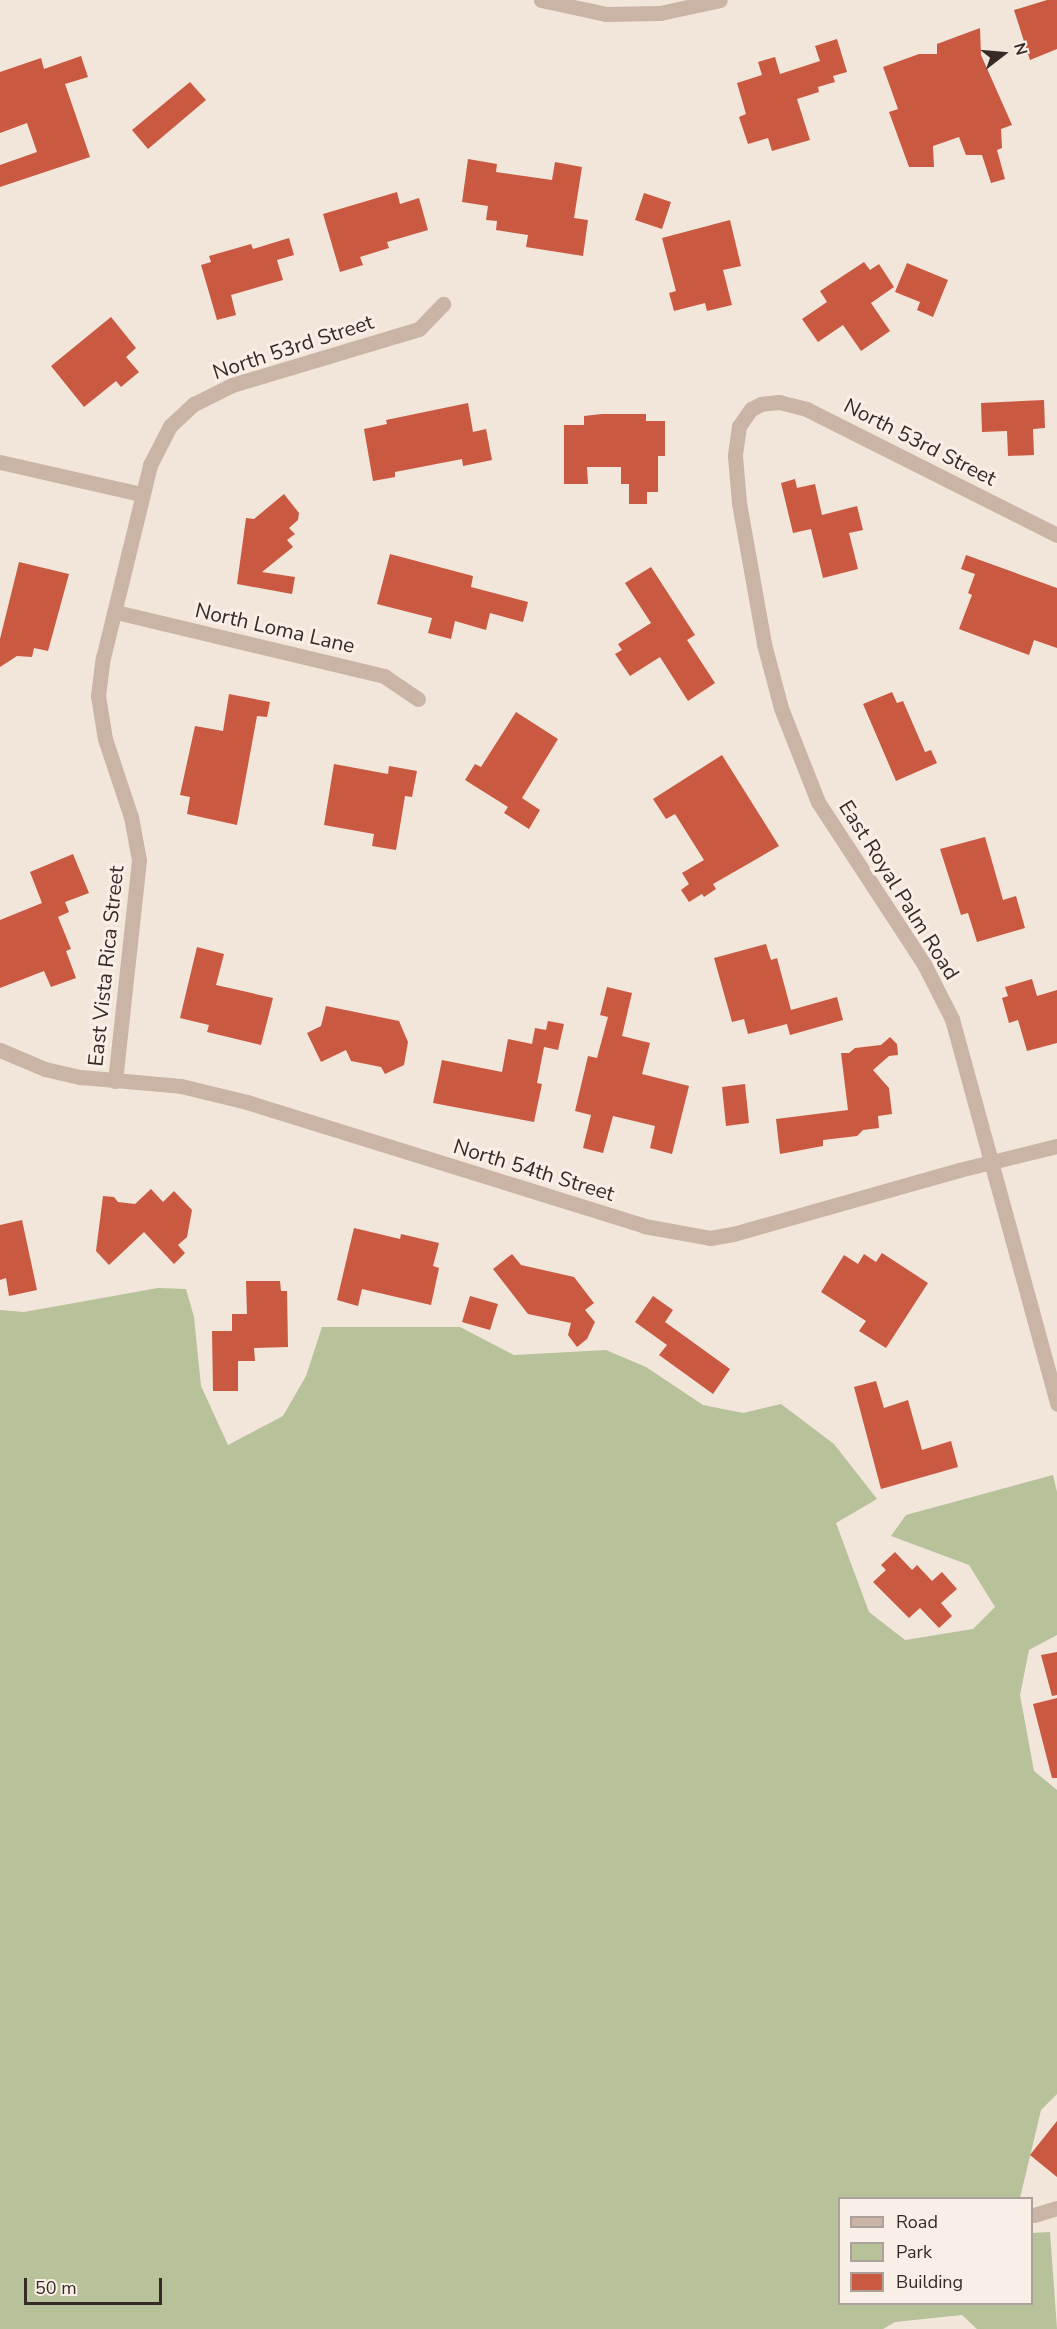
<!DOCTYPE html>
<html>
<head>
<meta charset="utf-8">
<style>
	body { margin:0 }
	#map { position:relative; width:1057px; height:2329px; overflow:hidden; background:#f2e5da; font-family:"Nunito Sans",sans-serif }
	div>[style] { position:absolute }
	.green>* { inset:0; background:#b7c19a }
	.building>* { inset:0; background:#c95941 }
	.minor>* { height:15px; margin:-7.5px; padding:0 7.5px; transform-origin:7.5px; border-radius:7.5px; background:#cab4a6 }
	.tertiary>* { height:15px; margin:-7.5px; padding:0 7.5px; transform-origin:7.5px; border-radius:7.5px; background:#cab4a6 }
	span { translate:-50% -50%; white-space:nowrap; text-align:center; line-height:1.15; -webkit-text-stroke:6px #faefe6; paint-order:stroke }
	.street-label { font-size:21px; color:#362b27 }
	.legend { position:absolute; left:838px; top:2197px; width:195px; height:108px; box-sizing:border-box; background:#faefe6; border:2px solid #aca19a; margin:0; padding:8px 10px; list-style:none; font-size:18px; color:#362b27 }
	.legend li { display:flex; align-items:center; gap:12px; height:30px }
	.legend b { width:30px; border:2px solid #aca19a }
	.north { position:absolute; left:973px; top:24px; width:60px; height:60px; -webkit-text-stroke:4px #faefe6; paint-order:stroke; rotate:74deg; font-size:16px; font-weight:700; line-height:24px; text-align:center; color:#362b27 }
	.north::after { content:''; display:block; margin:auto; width:21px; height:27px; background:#362b27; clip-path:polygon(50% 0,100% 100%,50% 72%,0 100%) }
	.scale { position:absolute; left:24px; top:2278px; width:138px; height:27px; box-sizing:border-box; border:3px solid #362b27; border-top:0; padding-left:8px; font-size:18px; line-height:21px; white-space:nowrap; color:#362b27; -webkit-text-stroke:4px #faefe6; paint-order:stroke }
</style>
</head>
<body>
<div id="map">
	<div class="green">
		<div style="clip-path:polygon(158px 1288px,186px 1289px,194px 1317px,201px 1386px,228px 1445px,283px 1416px,306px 1376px,322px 1327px,460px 1327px,514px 1355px,606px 1350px,646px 1367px,703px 1405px,743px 1413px,781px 1404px,834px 1444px,877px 1499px,836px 1523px,869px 1612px,905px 1640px,973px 1629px,995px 1607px,969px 1565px,891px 1536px,906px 1515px,1053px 1475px,1057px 1492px,1057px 1635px,1029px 1650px,1020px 1695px,1034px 1771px,1057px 1790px,1057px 2094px,1041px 2110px,1020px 2198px,840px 2198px,840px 2304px,1032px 2304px,1032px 2233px,1050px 2232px,1057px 2329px,977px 2329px,962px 2315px,895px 2322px,883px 2329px,0 2329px,0 1310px,24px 1312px)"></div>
	</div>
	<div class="building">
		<div style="clip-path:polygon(1047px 0,1057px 0,1057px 49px,1030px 60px,1014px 10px)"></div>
		<div style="clip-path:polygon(980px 28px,981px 55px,1012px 125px,1001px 129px,1002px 148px,997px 150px,1005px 179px,991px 183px,982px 155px,966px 155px,959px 137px,933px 146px,934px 167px,909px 167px,889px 112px,898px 109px,883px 67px,919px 54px,937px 54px,937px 44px)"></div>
		<div style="clip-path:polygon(837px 39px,847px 72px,833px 76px,835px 82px,818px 87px,819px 92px,797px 99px,810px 140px,772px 151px,768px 138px,748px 144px,739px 117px,746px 114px,737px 83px,762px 75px,758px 62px,775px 57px,780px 74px,820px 61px,815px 46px)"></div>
		<div style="clip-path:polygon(81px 56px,88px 77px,65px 84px,90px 157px,0 187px,0 165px,37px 152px,27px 123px,0 133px,0 72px,41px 58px,44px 69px)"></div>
		<div style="clip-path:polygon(190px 82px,206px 100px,148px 149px,132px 130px)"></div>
		<div style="clip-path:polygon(468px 159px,497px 164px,496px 172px,552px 180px,555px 162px,582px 167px,574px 218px,588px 220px,583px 256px,526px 247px,528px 235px,496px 230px,497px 221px,486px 220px,488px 206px,462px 202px)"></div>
		<div style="clip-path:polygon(397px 192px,400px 204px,419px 198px,428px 230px,387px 242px,389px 248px,360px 257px,363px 265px,340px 272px,323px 214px)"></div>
		<div style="clip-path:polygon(644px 193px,671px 202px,662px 229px,635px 220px)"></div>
		<div style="clip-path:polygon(730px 220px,741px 266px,723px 270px,732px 305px,707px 311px,705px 303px,674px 311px,669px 293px,676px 291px,662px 238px)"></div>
		<div style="clip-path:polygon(289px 238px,294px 255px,277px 260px,283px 280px,231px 295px,236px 315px,217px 320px,201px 265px,211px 262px,209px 256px,251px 244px,253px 249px)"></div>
		<div style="clip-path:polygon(864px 262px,870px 270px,879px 264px,894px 287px,871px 303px,890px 331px,861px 351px,843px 325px,818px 342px,802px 319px,827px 302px,820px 291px)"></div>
		<div style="clip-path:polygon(907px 263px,948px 280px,933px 317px,917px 310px,920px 302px,895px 292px)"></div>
		<div style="clip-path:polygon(111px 317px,136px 348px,126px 357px,139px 372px,121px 387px,116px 381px,84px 407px,51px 366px)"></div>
		<div style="clip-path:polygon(1044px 400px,1045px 428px,1033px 429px,1034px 455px,1008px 456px,1007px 431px,982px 432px,981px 403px)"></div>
		<div style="clip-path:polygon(468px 403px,473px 432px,486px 429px,492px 460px,463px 466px,462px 459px,395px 472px,395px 477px,373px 481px,364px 429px,387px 424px,386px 420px)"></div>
		<div style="clip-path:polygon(602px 414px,646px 414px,646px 421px,665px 421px,665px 456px,658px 456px,658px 492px,647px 492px,647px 504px,629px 504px,629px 484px,621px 484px,621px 467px,587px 467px,588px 484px,564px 484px,564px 425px,584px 425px,584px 416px)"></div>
		<div style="clip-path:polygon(795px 479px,797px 488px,815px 484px,822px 515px,857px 506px,863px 530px,849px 533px,858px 569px,823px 578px,811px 529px,793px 533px,781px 483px)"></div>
		<div style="clip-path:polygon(284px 494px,299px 513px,298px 520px,289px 528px,295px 534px,287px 540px,293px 547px,262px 572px,295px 577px,292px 594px,237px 584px,246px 518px,254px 519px)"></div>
		<div style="clip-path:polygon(390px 554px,473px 576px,471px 587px,528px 602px,523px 622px,490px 613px,486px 630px,455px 621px,451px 639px,428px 633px,432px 618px,377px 604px)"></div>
		<div style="clip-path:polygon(966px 555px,1057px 588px,1057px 648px,1034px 640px,1029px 655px,959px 629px,972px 595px,968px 593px,975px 574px,961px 569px)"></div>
		<div style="clip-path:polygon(19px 562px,69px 574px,48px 651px,34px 648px,32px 657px,17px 656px,0 667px,0 639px)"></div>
		<div style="clip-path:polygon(651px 567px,695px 635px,687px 640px,715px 683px,688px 701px,660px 657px,630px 676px,615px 654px,622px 650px,618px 644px,651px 623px,625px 583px)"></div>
		<div style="clip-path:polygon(892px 692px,897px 703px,903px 701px,925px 752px,931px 750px,937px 763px,896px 781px,863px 704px)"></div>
		<div style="clip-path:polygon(229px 694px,270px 702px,267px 717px,257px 716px,237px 825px,187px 814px,190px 797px,180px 795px,195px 726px,223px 731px)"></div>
		<div style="clip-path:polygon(516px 712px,558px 739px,522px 798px,540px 810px,529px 829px,504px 813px,508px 807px,465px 780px,475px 764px,481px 767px)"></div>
		<div style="clip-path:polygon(722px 755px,779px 846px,713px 884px,716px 889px,704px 897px,702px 894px,689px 902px,681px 890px,689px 884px,682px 873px,704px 860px,675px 814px,666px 819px,653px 799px)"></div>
		<div style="clip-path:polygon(334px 764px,388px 774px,389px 766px,417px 771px,412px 797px,405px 796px,396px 850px,372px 846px,374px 834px,324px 825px)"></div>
		<div style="clip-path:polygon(985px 837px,1003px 900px,1016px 896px,1025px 928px,977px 942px,968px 913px,961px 915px,940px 849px)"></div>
		<div style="clip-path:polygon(73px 854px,89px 893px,65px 902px,69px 912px,58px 917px,71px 949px,66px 951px,76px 978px,51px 987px,44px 971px,0 988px,0 920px,42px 903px,30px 872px)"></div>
		<div style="clip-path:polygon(766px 944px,771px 960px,777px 958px,791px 1010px,837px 997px,843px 1020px,790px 1035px,787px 1024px,748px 1034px,744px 1019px,732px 1022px,714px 958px)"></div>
		<div style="clip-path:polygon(197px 947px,224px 954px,216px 985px,273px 998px,261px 1045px,207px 1032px,209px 1025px,180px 1018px)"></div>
		<div style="clip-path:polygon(1032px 979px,1037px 996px,1057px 990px,1057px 1043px,1027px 1051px,1018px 1020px,1009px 1023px,1002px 998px,1008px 996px,1005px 987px)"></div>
		<div style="clip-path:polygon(607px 987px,632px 993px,622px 1036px,650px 1043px,642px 1074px,689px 1086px,672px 1154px,650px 1148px,655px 1126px,613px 1116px,603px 1153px,583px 1148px,591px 1115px,575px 1111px,588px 1056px,597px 1058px,608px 1017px,600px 1015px)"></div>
		<div style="clip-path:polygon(326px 1006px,399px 1021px,408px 1042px,404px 1065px,385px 1074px,381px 1067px,351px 1061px,346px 1050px,321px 1062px,307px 1033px,321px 1026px)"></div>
		<div style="clip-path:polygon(548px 1021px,564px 1024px,558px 1050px,544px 1047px,537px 1083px,542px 1084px,534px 1122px,433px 1103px,442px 1060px,502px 1072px,508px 1039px,532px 1044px,535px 1028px,546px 1030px)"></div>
		<div style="clip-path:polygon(890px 1037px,897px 1044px,898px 1055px,889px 1056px,873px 1070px,889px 1088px,892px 1114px,878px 1116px,879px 1128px,863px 1130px,857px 1136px,823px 1140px,823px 1146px,780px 1154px,776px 1119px,848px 1110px,841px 1053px,849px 1053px,855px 1048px,881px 1045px)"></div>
		<div style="clip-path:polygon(745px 1084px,749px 1123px,726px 1126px,722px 1087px)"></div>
		<div style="clip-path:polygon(151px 1189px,163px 1202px,174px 1191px,192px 1210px,187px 1237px,178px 1245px,185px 1253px,174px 1264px,144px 1232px,109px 1265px,96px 1251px,103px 1196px,114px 1197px,118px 1202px,135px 1204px)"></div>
		<div style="clip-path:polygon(22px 1220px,37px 1290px,9px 1296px,6px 1278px,0 1280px,0 1225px)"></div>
		<div style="clip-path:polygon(354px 1228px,400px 1239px,401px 1234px,439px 1243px,433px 1266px,439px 1268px,431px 1305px,362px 1289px,358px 1306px,337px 1300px)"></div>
		<div style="clip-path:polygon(882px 1253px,928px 1283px,886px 1348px,859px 1331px,866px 1321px,821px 1292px,844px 1255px,858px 1264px,864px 1254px,876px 1262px)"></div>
		<div style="clip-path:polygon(512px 1254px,521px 1265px,574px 1277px,594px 1303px,585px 1310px,595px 1322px,587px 1339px,577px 1347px,568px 1335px,571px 1323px,528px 1314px,493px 1269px)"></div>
		<div style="clip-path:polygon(246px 1281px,280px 1281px,281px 1291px,287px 1291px,288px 1347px,254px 1348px,255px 1361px,238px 1361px,238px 1391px,213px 1391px,212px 1331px,232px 1331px,232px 1314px,247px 1314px)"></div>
		<div style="clip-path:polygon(470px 1296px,498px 1304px,490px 1330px,462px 1322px)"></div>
		<div style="clip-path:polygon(653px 1296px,673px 1310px,665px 1322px,730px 1369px,713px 1394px,659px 1355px,667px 1345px,635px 1322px)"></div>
		<div style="clip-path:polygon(876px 1381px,884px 1408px,908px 1400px,922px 1450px,951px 1441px,958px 1467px,881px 1489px,854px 1387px)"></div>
		<div style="clip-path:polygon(895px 1552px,912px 1570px,917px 1565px,932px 1581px,942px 1572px,957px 1589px,941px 1603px,952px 1616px,939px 1628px,920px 1608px,909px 1618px,873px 1582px,886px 1570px,881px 1565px)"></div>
		<div style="clip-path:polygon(1057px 1652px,1057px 1695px,1052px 1696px,1041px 1655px)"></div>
		<div style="clip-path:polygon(1057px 1698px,1057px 1778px,1052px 1778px,1033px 1704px)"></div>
		<div style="clip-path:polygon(1057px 2121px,1057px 2177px,1030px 2155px)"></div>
	</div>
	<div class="minor">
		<div style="left:0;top:462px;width:145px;rotate:12.8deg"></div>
		<div style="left:1057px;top:535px;width:280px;rotate:-153.3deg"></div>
		<div style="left:807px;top:409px;width:29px;rotate:-166deg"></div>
		<div style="left:779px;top:402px;width:18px;rotate:174deg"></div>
		<div style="left:761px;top:404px;width:11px;rotate:153deg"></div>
		<div style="left:751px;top:409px;width:21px;rotate:125deg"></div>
		<div style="left:739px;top:426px;width:30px;rotate:98deg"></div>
		<div style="left:735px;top:456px;width:47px;rotate:85.1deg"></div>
		<div style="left:739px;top:503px;width:143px;rotate:79.9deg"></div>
		<div style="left:764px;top:644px;width:66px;rotate:75.1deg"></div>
		<div style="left:781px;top:708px;width:101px;rotate:68.5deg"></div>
		<div style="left:818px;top:802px;width:194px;rotate:56.8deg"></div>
		<div style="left:924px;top:964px;width:62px;rotate:63deg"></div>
		<div style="left:952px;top:1019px;width:399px;rotate:74.7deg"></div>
		<div style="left:116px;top:612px;width:276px;rotate:13.4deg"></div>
		<div style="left:384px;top:676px;width:41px;rotate:34.1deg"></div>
		<div style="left:0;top:1050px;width:49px;rotate:22.9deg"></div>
		<div style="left:45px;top:1069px;width:37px;rotate:13deg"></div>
		<div style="left:81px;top:1077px;width:100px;rotate:5.1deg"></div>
		<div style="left:181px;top:1086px;width:68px;rotate:13.6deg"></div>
		<div style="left:247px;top:1102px;width:416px;rotate:17.3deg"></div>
		<div style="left:644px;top:1226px;width:67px;rotate:10.3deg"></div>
		<div style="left:710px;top:1238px;width:23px;rotate:-10deg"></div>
		<div style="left:733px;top:1234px;width:235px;rotate:-15.8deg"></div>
		<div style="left:959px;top:1170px;width:101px;rotate:-13.8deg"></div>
		<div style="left:115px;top:1081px;width:222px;rotate:-83.8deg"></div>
		<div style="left:139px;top:860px;width:44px;rotate:-100.5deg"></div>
		<div style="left:131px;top:817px;width:82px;rotate:-108.4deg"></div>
		<div style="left:105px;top:739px;width:44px;rotate:-99.2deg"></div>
		<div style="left:98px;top:696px;width:38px;rotate:-83deg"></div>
		<div style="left:103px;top:658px;width:199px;rotate:-76.3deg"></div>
		<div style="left:150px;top:465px;width:44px;rotate:-62.9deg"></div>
		<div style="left:170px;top:426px;width:33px;rotate:-43deg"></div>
		<div style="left:194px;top:404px;width:42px;rotate:-26.6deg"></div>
		<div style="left:232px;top:385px;width:195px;rotate:-16.7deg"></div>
		<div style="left:419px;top:329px;width:35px;rotate:-46deg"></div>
		<div style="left:1034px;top:2215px;width:24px;rotate:-17deg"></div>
	</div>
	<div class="tertiary">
		<div style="left:541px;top:0;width:66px;rotate:12.2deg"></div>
		<div style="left:606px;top:14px;width:54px;rotate:-1.1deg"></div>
		<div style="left:660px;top:13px;width:61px;rotate:-12.2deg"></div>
	</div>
	<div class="street-label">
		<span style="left:293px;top:347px;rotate:-18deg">North 53rd Street</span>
		<span style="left:920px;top:442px;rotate:27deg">North 53rd Street</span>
		<span style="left:275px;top:628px;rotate:13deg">North Loma Lane</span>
		<span style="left:899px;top:890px;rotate:58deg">East Royal Palm Road</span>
		<span style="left:106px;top:966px;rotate:-84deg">East Vista Rica Street</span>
		<span style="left:534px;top:1170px;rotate:17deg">North 54th Street</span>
	</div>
	<ul class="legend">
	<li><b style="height:8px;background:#cab4a6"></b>Road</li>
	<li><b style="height:16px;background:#b7c19a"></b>Park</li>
	<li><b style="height:16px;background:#c95941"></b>Building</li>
	</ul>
	<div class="north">N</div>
	<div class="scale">50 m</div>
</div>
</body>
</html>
